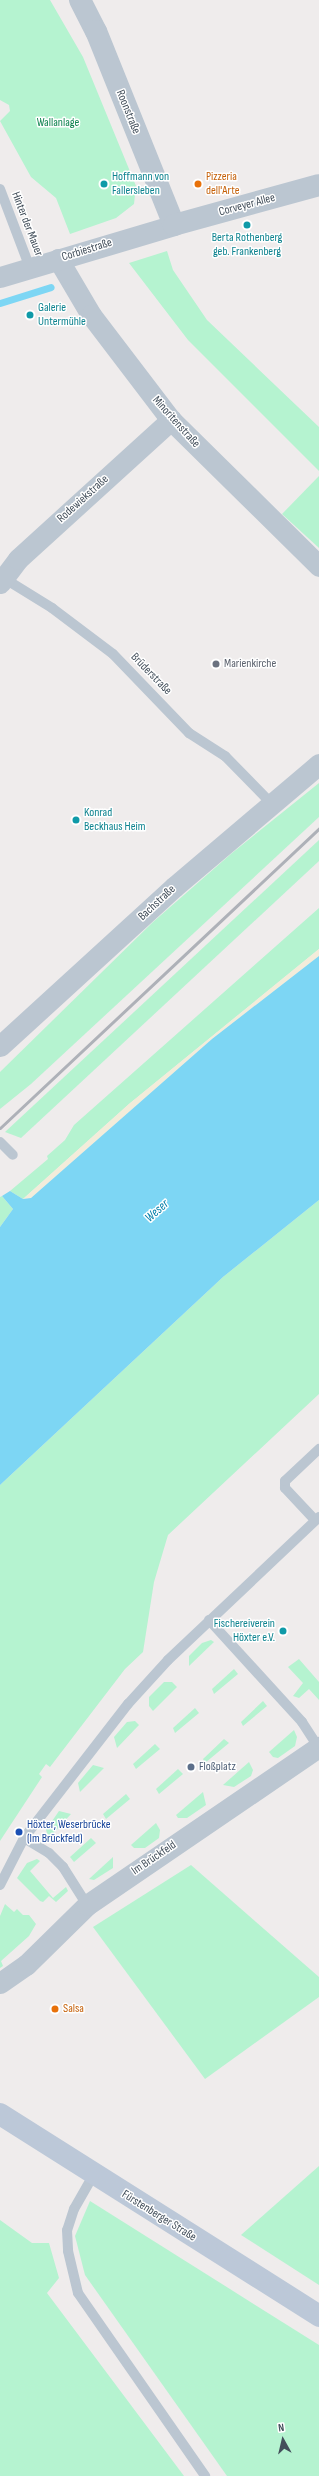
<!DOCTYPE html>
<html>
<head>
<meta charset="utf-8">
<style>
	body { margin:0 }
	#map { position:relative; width:319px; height:2476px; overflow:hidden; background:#efecec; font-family:"Sofia Sans Condensed",sans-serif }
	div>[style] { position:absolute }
	.green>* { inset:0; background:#b5f3d0 }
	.sand>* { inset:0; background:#f3ecda }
	.water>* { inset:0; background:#7dd6f4 }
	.stream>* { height:7px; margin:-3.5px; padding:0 3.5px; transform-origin:3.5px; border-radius:3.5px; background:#7dd6f4 }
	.service>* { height:10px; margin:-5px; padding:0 5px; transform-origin:5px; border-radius:5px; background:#bbc6d1 }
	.minor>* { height:21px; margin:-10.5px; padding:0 10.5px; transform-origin:10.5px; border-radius:10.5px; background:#bbc6d1 }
	.tertiary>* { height:22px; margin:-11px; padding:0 11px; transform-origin:11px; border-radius:11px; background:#bbc6d1 }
	.secondary>* { height:22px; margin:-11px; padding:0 11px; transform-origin:11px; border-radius:11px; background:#bcc8d8 }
	.rail>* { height:3px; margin:-1.5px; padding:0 1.5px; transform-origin:1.5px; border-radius:1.5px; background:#aeb1b8 }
	.dots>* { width:11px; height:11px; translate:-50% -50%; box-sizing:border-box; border:2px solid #fff; border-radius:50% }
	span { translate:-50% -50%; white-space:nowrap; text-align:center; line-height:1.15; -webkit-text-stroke:3px #fff; paint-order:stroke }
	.street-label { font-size:12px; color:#434f5b }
	.park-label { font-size:12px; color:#0d834e }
	.culture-label { font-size:12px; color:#0d838f }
	.left { translate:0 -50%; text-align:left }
	.right { translate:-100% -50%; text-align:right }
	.food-label { font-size:12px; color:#c56008 }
	.worship-label { font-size:12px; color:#5b616d }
	.service-label { font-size:12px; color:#4e5e75 }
	.transit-label { font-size:12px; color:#164399 }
	.water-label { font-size:13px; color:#017ea9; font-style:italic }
	.north { position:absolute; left:263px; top:2420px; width:40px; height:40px; -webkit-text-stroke:3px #fff; paint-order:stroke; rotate:352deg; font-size:11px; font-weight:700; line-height:16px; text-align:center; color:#434f5b }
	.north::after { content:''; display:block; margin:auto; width:14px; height:18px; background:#434f5b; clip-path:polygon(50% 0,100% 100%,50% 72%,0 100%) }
</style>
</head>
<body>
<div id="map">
	<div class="green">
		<div style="clip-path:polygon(0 0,50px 0,83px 57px,136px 186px,134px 204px,116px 218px,70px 234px,56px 198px,31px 177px,0 121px,10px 111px,9px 105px,0 100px)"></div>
		<div style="clip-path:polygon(167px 251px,173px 270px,207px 320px,319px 427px,319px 471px,188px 340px,129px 263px)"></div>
		<div style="clip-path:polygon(319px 476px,319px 548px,282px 514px)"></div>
		<div style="clip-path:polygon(319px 783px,319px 817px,31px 1084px,0 1109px,0 1072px,153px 922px,232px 853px)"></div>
		<div style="clip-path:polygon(319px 840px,319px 861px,21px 1138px,5px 1132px)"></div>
		<div style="clip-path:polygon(319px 908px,319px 949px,129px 1104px,23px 1199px,10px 1191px,48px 1159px,47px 1156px,65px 1140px,74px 1125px)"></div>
		<div style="clip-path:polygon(2px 1196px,13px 1209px,0 1227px,0 1197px)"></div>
		<div style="clip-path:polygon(319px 1200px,319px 1394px,168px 1535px,154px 1582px,143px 1652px,125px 1669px,50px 1767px,46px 1764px,39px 1774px,42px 1777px,0 1841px,0 1485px,223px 1277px)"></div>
		<div style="clip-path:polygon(211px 1640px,214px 1642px,189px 1666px,189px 1656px,202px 1643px)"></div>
		<div style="clip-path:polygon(299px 1659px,319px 1682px,319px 1700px,309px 1689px,299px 1698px,293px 1696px,303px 1683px,288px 1667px)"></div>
		<div style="clip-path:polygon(234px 1669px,238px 1674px,214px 1694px,212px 1689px)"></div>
		<div style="clip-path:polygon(164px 1682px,172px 1682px,177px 1687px,153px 1711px,149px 1706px,149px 1697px)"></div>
		<div style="clip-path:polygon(263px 1701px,267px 1706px,243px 1726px,241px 1722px)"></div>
		<div style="clip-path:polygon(195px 1708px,199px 1713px,175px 1733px,173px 1728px)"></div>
		<div style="clip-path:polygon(135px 1721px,139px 1725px,117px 1748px,114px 1737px,127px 1722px)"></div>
		<div style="clip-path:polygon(294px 1730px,297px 1737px,295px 1746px,278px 1758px,273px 1757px,269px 1752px)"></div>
		<div style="clip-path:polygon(224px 1739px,229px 1743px,205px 1763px,203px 1759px)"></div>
		<div style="clip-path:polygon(155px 1744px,160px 1749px,136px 1769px,133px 1764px)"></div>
		<div style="clip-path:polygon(249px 1762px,253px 1770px,251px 1776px,234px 1787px,223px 1785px)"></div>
		<div style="clip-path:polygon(93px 1765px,104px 1768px,80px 1792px,78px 1783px)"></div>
		<div style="clip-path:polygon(178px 1769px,183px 1774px,159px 1794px,156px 1789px)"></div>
		<div style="clip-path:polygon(203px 1792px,206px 1805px,187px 1818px,178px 1818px,176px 1815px)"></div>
		<div style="clip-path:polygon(126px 1794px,130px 1799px,106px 1819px,103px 1814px)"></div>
		<div style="clip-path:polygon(59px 1811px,71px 1814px,49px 1838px,46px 1830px)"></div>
		<div style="clip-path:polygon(156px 1823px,160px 1830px,159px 1838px,145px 1848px,134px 1848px,131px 1845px)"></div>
		<div style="clip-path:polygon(91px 1838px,96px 1843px,74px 1862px,70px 1857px)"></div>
		<div style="clip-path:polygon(113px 1857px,113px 1868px,94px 1880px,89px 1879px)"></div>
		<div style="clip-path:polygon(37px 1859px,40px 1861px,30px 1871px,53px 1898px,66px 1887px,68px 1891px,56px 1902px,49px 1896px,43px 1902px,40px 1901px,17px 1878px,27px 1863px)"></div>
		<div style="clip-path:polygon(191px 1865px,319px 1977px,319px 1997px,205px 2079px,93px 1927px)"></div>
		<div style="clip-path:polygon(5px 1904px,14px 1912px,17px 1909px,23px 1915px,29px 1915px,36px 1924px,29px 1936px,1px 1961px,3px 1966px,0 1968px,0 1916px)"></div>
		<div style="clip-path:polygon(319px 2166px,319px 2285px,241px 2235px)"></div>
		<div style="clip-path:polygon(90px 2201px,319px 2345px,319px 2476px,227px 2476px,85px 2275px,75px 2236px)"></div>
		<div style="clip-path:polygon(0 2220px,32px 2243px,49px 2243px,59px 2278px,47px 2293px,184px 2476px,0 2476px)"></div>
	</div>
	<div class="sand">
		<div style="clip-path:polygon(319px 949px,319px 956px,212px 1039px,31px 1198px,23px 1199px,129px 1104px)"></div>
	</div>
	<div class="water">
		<div style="clip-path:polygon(319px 956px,319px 1200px,223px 1277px,0 1485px,0 1227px,13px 1209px,2px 1196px,10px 1191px,23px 1199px,31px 1198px,212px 1039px)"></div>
	</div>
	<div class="stream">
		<div style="left:0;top:303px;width:53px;rotate:-17.4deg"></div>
	</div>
	<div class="service">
		<div style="left:0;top:189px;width:85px;rotate:69.2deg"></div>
		<div style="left:2px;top:577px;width:59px;rotate:31.8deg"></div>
		<div style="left:52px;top:608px;width:76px;rotate:37deg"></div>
		<div style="left:113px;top:654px;width:110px;rotate:46.1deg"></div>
		<div style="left:189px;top:733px;width:43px;rotate:32.6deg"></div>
		<div style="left:225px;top:756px;width:66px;rotate:45.6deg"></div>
		<div style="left:0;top:1142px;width:18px;rotate:45deg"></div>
		<div style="left:315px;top:1520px;width:44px;rotate:-133.2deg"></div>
		<div style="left:285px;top:1488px;width:7px;rotate:-90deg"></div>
		<div style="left:285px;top:1481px;width:47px;rotate:-43.3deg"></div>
		<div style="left:209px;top:1620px;width:138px;rotate:47.6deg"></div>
		<div style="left:302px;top:1722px;width:31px;rotate:57deg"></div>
		<div style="left:24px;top:1838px;width:29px;rotate:31deg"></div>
		<div style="left:49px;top:1853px;width:20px;rotate:45deg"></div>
		<div style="left:63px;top:1867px;width:45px;rotate:57.7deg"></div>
		<div style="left:0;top:1885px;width:53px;rotate:-62.9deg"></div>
		<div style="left:24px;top:1838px;width:170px;rotate:-52.2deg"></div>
		<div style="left:128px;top:1704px;width:59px;rotate:-47.7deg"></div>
		<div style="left:168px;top:1660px;width:208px;rotate:-43.4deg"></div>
		<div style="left:94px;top:2174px;width:40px;rotate:119.7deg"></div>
		<div style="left:74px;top:2209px;width:22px;rotate:108deg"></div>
		<div style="left:67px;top:2230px;width:21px;rotate:87deg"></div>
		<div style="left:68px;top:2251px;width:43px;rotate:76.6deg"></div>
		<div style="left:78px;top:2293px;width:223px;rotate:55.2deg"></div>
	</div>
	<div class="minor">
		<div style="left:58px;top:259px;width:65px;rotate:59.5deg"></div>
		<div style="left:91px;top:315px;width:132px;rotate:52.7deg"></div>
		<div style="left:171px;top:420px;width:208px;rotate:44.6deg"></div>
		<div style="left:0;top:277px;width:182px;rotate:-16.6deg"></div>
		<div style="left:0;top:583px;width:30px;rotate:-53deg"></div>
		<div style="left:18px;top:559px;width:207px;rotate:-42.3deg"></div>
		<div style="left:0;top:1046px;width:236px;rotate:-42.4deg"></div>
		<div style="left:174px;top:887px;width:190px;rotate:-40.3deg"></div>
		<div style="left:0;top:1983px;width:32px;rotate:-35deg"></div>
		<div style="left:26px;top:1965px;width:86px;rotate:-44.5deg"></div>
		<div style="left:87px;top:1905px;width:281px;rotate:-34.3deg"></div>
	</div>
	<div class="tertiary">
		<div style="left:80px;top:0;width:35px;rotate:63deg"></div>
		<div style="left:96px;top:31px;width:209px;rotate:68.1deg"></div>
		<div style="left:174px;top:225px;width:150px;rotate:-15.4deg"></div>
	</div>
	<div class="secondary">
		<div style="left:0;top:2114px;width:378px;rotate:32.3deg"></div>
	</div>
	<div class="rail">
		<div style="left:0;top:1128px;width:438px;rotate:-43.2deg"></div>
	</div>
	<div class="dots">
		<div style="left:104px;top:184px;background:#0f9aa8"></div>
		<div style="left:198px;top:184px;background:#e8710a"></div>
		<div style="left:247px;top:225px;background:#0f9aa8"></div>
		<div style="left:30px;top:315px;background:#0f9aa8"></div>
		<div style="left:216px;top:664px;background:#6b7280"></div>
		<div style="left:76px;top:820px;background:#0f9aa8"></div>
		<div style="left:283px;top:1631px;background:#0f9aa8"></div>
		<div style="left:191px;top:1767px;background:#5c6f8a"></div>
		<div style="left:19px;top:1832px;background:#1a4fb4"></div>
		<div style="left:55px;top:2009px;background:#e8710a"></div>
	</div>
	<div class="street-label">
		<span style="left:128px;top:112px;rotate:68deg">Roonstraße</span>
		<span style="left:247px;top:205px;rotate:-15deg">Corveyer Allee</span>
		<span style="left:27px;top:224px;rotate:69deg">Hinter der Mauer</span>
		<span style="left:87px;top:250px;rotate:-17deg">Corbiestraße</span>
		<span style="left:176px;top:422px;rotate:48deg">Minoritenstraße</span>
		<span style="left:83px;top:499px;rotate:-42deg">Rodewiekstraße</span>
		<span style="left:151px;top:674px;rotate:46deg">Brüderstraße</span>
		<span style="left:157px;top:903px;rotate:-43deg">Bachstraße</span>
		<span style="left:154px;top:1858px;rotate:-34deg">Im Brückfeld</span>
		<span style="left:159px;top:2216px;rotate:32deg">Fürstenberger Straße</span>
	</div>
	<div class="park-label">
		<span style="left:58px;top:123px">Wallanlage</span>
	</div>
	<div class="culture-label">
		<span class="left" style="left:112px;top:184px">Hoffmann von<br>Fallersleben</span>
		<span style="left:247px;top:245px">Berta Rothenberg<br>geb. Frankenberg</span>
		<span class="left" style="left:38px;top:315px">Galerie<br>Untermühle</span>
		<span class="left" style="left:84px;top:820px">Konrad<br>Beckhaus Heim</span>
		<span class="right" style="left:275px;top:1631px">Fischereiverein<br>Höxter e.V.</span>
	</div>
	<div class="food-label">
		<span class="left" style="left:206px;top:184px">Pizzeria<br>dell'Arte</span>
		<span class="left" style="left:63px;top:2009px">Salsa</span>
	</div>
	<div class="worship-label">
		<span class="left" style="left:224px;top:664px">Marienkirche</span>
	</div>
	<div class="service-label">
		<span class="left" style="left:199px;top:1767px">Floßplatz</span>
	</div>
	<div class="transit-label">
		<span class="left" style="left:27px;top:1832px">Höxter, Weserbrücke<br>(Im Brückfeld)</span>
	</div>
	<div class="water-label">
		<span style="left:157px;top:1211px;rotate:-42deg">Weser</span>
	</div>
	<div class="north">N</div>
</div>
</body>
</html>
